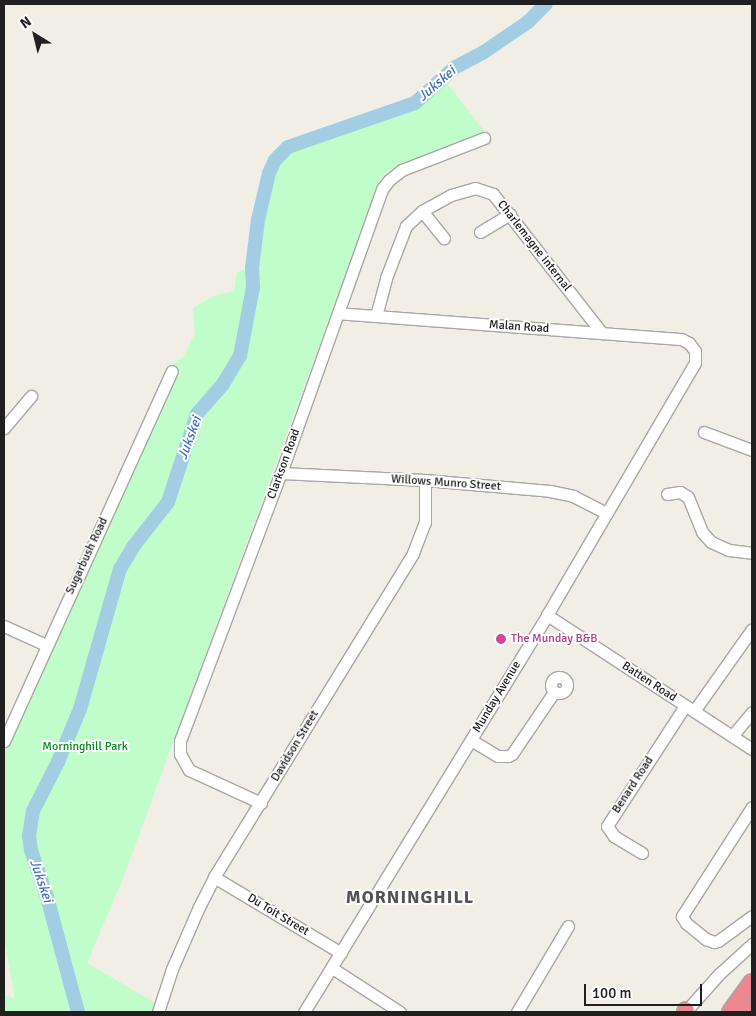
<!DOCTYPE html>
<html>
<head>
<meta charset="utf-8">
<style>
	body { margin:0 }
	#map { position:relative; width:756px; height:1016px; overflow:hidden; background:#f1eee5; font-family:Signika,sans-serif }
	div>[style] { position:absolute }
	.park>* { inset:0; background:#c0fdcb }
	.river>* { height:14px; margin:-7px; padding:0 7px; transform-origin:7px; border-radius:7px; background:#a3cde2 }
	.roads { filter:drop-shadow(1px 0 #a7a7a7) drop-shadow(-1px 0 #a7a7a7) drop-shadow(0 1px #a7a7a7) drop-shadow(0 -1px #a7a7a7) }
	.minor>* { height:11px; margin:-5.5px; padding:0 5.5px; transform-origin:5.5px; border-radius:5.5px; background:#fff }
	.minor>.ring { margin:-5.5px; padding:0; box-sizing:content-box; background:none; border:11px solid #fff; border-radius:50% }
	.highway>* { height:16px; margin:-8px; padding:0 8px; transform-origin:8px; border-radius:8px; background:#ed8891 }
	.dots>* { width:14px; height:14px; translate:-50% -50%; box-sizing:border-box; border:2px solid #fff; border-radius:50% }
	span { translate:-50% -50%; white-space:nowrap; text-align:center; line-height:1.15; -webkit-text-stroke:4px #fff; paint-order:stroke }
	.street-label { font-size:12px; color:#202020 }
	.hotel-label { font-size:12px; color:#b23c85 }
	.left { translate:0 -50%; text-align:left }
	.park-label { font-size:12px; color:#04881c }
	.water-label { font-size:14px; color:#4472b7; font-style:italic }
	.district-label { font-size:18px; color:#535353; font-weight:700; letter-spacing:1px }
	.frame { position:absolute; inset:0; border:5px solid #202020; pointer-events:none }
	.north { position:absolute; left:10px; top:10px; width:50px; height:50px; -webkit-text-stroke:4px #fff; paint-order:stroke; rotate:324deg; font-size:14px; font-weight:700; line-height:20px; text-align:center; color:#202020 }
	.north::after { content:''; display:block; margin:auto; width:18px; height:22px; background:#202020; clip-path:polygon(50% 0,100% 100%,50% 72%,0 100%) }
	.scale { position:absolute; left:584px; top:984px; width:118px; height:22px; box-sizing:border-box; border:2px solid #202020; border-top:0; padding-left:6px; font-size:15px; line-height:18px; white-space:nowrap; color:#202020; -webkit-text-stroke:4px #fff; paint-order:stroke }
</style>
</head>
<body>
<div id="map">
	<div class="park">
		<div style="clip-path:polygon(443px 78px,485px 132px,387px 171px,381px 178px,124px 876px,87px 963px,157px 1004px,155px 1012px,4px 1012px,4px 995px,15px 999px,4px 939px,4px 729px,171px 366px,184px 356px,195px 333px,193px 308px,214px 296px,234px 291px,237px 272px,252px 268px,264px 186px,275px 160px,288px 147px,415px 103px)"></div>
	</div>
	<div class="river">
		<div style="left:78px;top:1012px;width:119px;rotate:-105.1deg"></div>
		<div style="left:47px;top:897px;width:50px;rotate:-108.8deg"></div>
		<div style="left:31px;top:850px;width:14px;rotate:-98deg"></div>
		<div style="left:29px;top:836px;width:25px;rotate:-81deg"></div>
		<div style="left:33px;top:811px;width:55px;rotate:-63deg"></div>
		<div style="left:58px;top:762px;width:57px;rotate:-67.5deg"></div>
		<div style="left:80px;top:709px;width:146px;rotate:-74.1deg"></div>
		<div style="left:120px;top:569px;width:26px;rotate:-59deg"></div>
		<div style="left:133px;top:547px;width:57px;rotate:-52.1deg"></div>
		<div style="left:168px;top:502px;width:93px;rotate:-71.8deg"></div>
		<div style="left:197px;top:414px;width:40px;rotate:-49deg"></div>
		<div style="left:223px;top:384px;width:33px;rotate:-59deg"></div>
		<div style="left:240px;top:356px;width:70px;rotate:-79.3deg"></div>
		<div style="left:253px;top:287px;width:19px;rotate:-93deg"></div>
		<div style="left:252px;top:268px;width:48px;rotate:-82.9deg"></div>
		<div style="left:258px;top:220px;width:48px;rotate:-76.8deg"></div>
		<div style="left:269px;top:173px;width:14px;rotate:-65deg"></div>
		<div style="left:275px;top:160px;width:18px;rotate:-45deg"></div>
		<div style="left:288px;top:147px;width:134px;rotate:-19.1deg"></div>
		<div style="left:415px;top:103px;width:52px;rotate:-41.9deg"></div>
		<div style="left:454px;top:68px;width:34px;rotate:-28deg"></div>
		<div style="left:484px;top:52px;width:53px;rotate:-34.3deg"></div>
		<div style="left:528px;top:22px;width:25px;rotate:-45deg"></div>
	</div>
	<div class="roads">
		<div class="minor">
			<div style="left:422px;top:211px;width:35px;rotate:51deg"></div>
			<div style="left:480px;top:232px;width:35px;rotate:-31deg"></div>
			<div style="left:376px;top:316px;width:39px;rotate:-75deg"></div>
			<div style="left:386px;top:278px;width:56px;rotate:-69deg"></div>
			<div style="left:406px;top:226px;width:22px;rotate:-43deg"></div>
			<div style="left:422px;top:211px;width:33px;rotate:-29deg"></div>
			<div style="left:451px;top:195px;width:25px;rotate:-16deg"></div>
			<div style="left:475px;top:188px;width:19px;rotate:18deg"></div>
			<div style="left:493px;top:194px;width:177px;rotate:51.9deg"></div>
			<div style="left:4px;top:428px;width:42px;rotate:-49.8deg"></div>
			<div style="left:704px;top:432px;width:51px;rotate:20.6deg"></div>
			<div style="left:281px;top:473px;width:144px;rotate:2.8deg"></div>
			<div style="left:425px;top:480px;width:125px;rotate:5deg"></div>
			<div style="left:550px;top:491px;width:24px;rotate:12deg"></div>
			<div style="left:573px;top:496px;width:37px;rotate:27deg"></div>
			<div style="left:667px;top:494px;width:13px;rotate:-9deg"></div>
			<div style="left:680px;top:492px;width:9px;rotate:32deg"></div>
			<div style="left:688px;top:497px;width:38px;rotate:68deg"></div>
			<div style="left:702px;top:532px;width:13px;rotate:48deg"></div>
			<div style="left:711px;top:542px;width:20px;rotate:24deg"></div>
			<div style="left:729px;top:550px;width:23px;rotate:7deg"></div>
			<div style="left:547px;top:615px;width:245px;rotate:33.2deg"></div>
			<div style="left:4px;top:626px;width:46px;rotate:24.3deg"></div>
			<div class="ring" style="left:551px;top:677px;width:5px;height:5px"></div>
			<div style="left:694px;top:711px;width:100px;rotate:-54.7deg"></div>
			<div style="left:732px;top:736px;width:31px;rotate:-50deg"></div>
			<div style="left:471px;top:740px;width:31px;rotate:31deg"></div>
			<div style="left:498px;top:756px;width:10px"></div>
			<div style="left:508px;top:756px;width:4px;rotate:-27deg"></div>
			<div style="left:512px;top:754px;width:75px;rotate:-55.9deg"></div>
			<div style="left:4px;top:741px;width:406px;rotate:-65.6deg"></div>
			<div style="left:261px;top:803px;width:79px;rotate:-155.4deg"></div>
			<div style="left:189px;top:770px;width:18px;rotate:-119deg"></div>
			<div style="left:180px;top:754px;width:13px;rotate:-90deg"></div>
			<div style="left:180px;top:741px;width:286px;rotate:-69.4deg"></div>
			<div style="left:281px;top:473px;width:301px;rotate:-70.4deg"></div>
			<div style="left:382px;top:189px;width:11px;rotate:-52deg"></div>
			<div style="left:389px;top:180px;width:16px;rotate:-38deg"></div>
			<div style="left:402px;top:170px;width:88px;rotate:-21.3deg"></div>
			<div style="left:752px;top:807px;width:130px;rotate:122.7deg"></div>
			<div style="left:682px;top:916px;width:8px;rotate:60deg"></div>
			<div style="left:686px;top:923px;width:26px;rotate:39deg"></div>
			<div style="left:706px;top:939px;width:9px;rotate:21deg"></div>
			<div style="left:714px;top:942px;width:4px;rotate:-14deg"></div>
			<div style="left:718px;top:941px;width:42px;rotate:-36.3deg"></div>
			<div style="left:642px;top:853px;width:33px;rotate:-149deg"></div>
			<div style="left:614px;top:836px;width:12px;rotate:-125deg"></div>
			<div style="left:607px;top:826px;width:143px;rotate:-57deg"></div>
			<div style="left:214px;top:877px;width:148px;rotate:30.9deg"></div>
			<div style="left:332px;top:968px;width:81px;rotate:32.9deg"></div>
			<div style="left:158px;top:1012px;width:45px;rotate:-72deg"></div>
			<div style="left:172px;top:969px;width:68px;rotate:-66.5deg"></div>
			<div style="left:199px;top:907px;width:34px;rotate:-63deg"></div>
			<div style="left:214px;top:877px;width:380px;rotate:-58.4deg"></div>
			<div style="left:413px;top:553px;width:33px;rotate:-69deg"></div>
			<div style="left:425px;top:522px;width:42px;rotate:-90deg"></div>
			<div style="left:304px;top:1012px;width:465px;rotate:-58.5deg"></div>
			<div style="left:547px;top:615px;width:292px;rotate:-59.6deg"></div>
			<div style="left:695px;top:363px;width:12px;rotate:-90deg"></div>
			<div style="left:695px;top:351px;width:10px;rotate:-127deg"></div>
			<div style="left:689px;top:343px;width:9px;rotate:-153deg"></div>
			<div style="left:681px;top:339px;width:344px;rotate:-175.7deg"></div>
			<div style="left:517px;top:1012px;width:100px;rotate:-59.3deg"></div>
			<div style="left:685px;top:1012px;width:51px;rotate:-48.2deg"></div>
			<div style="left:719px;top:974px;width:45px;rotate:-42.3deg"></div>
		</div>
		<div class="highway">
			<div style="left:685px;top:1012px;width:2px;rotate:-63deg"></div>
			<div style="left:730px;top:1012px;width:37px;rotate:-54deg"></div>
			<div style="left:750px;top:1012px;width:4px;rotate:-56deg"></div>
		</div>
	</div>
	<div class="dots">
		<div style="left:501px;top:639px;background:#d1479c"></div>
	</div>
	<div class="street-label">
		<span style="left:534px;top:246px;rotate:52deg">Charlemagne internal</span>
		<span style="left:519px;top:327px;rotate:4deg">Malan Road</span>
		<span style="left:284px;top:464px;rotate:-70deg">Clarkson Road</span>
		<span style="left:446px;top:483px;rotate:4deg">Willows Munro Street</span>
		<span style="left:87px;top:556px;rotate:-65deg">Sugarbush Road</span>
		<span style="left:649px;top:682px;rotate:33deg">Batten Road</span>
		<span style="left:497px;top:697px;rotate:-59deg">Munday Avenue</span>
		<span style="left:295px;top:746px;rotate:-59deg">Davidson Street</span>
		<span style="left:633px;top:785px;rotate:-57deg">Benard Road</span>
		<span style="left:278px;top:915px;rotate:31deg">Du Toit Street</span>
	</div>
	<div class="hotel-label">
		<span class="left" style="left:511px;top:639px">The Munday B&amp;B</span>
	</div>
	<div class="park-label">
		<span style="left:85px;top:747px">Morninghill Park</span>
	</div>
	<div class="water-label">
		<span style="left:437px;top:84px;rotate:-41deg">Jukskei</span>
		<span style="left:190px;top:438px;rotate:-70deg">Jukskei</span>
		<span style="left:41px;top:881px;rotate:71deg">Jukskei</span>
	</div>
	<div class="district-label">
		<span style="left:410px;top:897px">MORNINGHILL</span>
	</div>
	<div class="frame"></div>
	<div class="north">N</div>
	<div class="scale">100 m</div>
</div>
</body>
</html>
